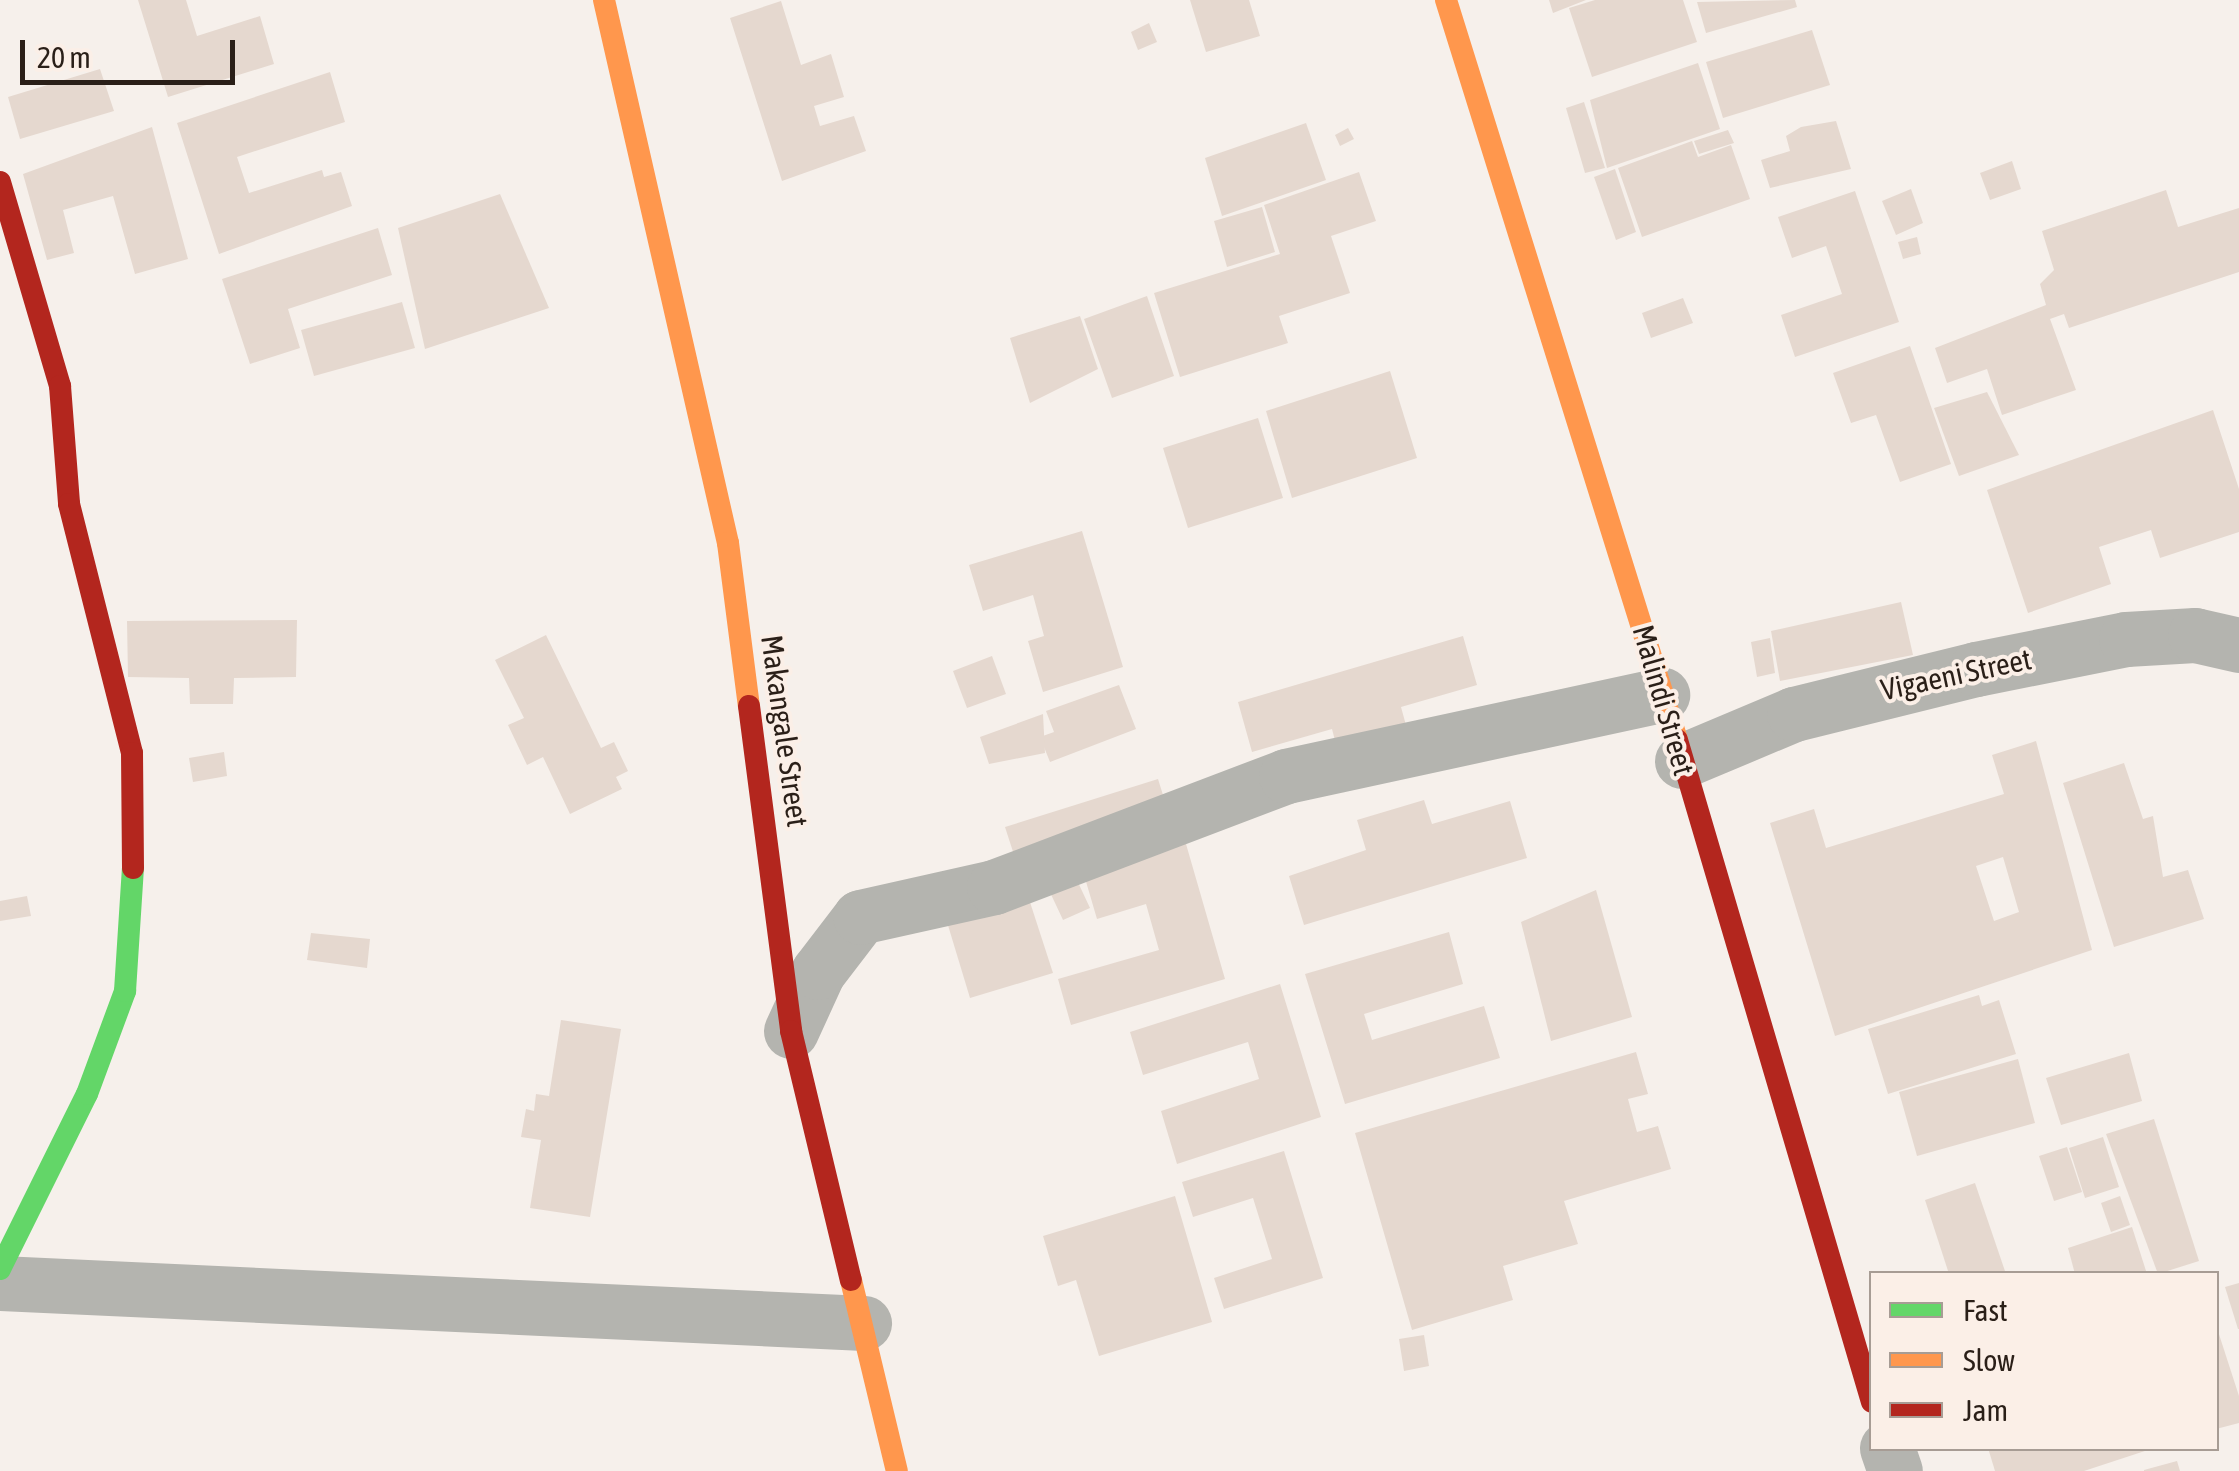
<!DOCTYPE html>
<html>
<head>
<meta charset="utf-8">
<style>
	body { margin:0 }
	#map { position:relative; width:2239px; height:1471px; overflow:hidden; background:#f6f0eb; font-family:"Asap Condensed",sans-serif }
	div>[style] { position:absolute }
	.building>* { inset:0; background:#e5d8cf }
	.street>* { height:55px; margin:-27.5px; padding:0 27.5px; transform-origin:27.5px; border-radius:27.5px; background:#b4b4af }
	.fast>* { height:22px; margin:-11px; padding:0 11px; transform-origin:11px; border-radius:11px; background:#63d668 }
	.slow>* { height:22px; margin:-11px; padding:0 11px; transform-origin:11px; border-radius:11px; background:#ff974d }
	.jam>* { height:22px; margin:-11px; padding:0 11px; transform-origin:11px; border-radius:11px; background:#b3261e }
	span { translate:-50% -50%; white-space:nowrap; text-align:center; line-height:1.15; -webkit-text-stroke:8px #fbefe7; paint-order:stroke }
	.street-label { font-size:30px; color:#2a1f18 }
	.legend { position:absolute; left:1869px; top:1271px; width:350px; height:180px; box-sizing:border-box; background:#fbefe7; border:2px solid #a79c94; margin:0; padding:12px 18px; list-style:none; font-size:30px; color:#2a1f18 }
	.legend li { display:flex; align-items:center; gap:20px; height:50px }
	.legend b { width:50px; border:2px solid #a79c94 }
	.scale { position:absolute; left:20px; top:40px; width:215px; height:45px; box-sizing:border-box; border:5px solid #2a1f18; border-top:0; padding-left:12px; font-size:30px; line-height:35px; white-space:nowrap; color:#2a1f18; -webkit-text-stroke:8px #fbefe7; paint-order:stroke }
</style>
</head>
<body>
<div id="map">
	<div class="building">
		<div style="clip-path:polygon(138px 0,186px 0,197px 36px,260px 16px,274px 64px,168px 97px)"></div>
		<div style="clip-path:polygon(1190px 0,1249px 0,1260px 36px,1206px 52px)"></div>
		<div style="clip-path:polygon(1549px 0,1586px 0,1553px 13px)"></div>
		<div style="clip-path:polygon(1595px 0,1683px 0,1697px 42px,1592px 77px,1569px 8px)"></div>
		<div style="clip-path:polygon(1795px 0,1797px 7px,1706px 33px,1697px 2px)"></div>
		<div style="clip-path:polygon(781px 1px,801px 65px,831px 54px,844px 97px,814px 106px,820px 126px,854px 116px,866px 151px,782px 181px,730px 18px)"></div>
		<div style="clip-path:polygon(1149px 23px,1157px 42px,1138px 50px,1131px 32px)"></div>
		<div style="clip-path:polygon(1812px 30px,1830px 85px,1723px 118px,1706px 62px)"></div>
		<div style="clip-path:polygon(1698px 63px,1720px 129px,1607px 168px,1590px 100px)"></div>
		<div style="clip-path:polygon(100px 69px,114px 111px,20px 139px,8px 97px)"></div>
		<div style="clip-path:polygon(330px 72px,345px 122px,237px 157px,249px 193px,322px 170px,324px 177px,341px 172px,352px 206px,219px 254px,177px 123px)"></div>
		<div style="clip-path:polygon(1584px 102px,1605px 168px,1585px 173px,1566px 108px)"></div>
		<div style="clip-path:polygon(1836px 121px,1851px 169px,1770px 188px,1761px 160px,1790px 151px,1786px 136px,1801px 127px)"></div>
		<div style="clip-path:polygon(1306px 123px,1326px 180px,1222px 216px,1205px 158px)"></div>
		<div style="clip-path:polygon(152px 127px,188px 259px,135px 274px,113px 196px,63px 210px,74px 253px,47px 260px,23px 174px)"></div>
		<div style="clip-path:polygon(1348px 128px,1354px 139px,1340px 146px,1335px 135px)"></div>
		<div style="clip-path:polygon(1728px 130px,1734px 143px,1699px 154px,1694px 141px)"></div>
		<div style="clip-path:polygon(1692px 141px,1698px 157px,1731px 145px,1750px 199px,1642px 237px,1618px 168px)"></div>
		<div style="clip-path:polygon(2012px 161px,2021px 189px,1990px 200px,1980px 173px)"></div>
		<div style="clip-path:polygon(1615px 169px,1636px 232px,1616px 240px,1594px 177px)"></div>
		<div style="clip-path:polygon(1359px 172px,1376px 221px,1331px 236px,1350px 293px,1279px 316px,1288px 343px,1180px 377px,1154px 293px,1280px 254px,1264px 205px)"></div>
		<div style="clip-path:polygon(1911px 189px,1923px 223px,1896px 235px,1882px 201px)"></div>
		<div style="clip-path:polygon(2166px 190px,2178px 227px,2239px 208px,2239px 272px,2069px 328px,2064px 314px,2050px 319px,2076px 390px,2002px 415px,1987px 369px,1947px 383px,1935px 348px,2046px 305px,2040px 284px,2054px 270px,2042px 231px)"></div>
		<div style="clip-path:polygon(1855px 191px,1899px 322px,1795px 357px,1781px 315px,1842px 294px,1826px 246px,1792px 258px,1778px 217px)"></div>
		<div style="clip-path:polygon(500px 194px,549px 308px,425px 349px,398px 228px)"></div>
		<div style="clip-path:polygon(1262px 207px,1275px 252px,1227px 267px,1214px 221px)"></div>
		<div style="clip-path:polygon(378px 228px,392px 275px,288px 309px,300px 348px,250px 364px,222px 279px)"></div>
		<div style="clip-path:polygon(1917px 237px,1921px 254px,1903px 259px,1898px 242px)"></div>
		<div style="clip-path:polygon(1147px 296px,1174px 376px,1112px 398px,1084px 319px)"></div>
		<div style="clip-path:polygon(1683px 298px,1693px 323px,1651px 338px,1642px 313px)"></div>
		<div style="clip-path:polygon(402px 302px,415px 348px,314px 376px,301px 330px)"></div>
		<div style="clip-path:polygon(1080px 316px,1098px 369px,1030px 403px,1010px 338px)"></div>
		<div style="clip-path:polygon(1910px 346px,1951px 464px,1900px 482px,1876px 415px,1851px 423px,1833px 373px)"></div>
		<div style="clip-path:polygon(1390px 371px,1417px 458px,1292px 498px,1266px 411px)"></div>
		<div style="clip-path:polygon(1987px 392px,2019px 455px,1959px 476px,1934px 408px)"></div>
		<div style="clip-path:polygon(2213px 410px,2239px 489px,2239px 532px,2160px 558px,2151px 530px,2099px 547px,2111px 584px,2028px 613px,1987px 490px)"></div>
		<div style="clip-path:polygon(1258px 418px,1283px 498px,1188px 528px,1163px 448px)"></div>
		<div style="clip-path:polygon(1082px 531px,1123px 667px,1043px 692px,1028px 641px,1044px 636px,1033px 595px,983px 611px,969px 565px)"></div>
		<div style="clip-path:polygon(1901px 602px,1913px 655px,1780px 681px,1771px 631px)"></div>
		<div style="clip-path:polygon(297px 620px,296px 677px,234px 678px,233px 704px,190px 704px,189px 678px,128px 677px,127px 621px)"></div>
		<div style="clip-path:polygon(546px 635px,601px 748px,614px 742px,628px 771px,616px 777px,622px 789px,570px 814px,543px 757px,527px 765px,508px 725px,524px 718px,495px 660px)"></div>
		<div style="clip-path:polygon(1463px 636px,1477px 685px,1401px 707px,1409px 736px,1339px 756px,1332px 729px,1252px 752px,1238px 702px)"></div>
		<div style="clip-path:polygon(1770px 638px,1775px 673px,1757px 677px,1751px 642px)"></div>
		<div style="clip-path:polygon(992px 656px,1006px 694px,967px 708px,953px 671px)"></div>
		<div style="clip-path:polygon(1119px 685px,1136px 729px,1050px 762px,1040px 737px,1054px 732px,1046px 711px)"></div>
		<div style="clip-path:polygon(1043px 714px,1045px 753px,989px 764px,980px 737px)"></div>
		<div style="clip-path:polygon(evenodd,2036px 741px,2092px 950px,1835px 1036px,1770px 823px,1814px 809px,1826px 848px,2004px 794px,1992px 755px,2036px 741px,2003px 857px,2019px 912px,1994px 921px,1976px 866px,2003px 857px)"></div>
		<div style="clip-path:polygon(224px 752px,227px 776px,193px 782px,189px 758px)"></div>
		<div style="clip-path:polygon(2124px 763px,2143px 819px,2153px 816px,2163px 877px,2188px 870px,2204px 919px,2114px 947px,2063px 783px)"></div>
		<div style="clip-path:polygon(1158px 779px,1169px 814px,1016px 861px,1005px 827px)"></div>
		<div style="clip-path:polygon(1424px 800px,1432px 824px,1510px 801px,1527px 858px,1304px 925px,1289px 876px,1366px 850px,1357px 820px)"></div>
		<div style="clip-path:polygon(1184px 837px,1225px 979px,1071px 1025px,1058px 979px,1159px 950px,1146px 904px,1097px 919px,1082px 868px)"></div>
		<div style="clip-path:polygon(1075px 876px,1090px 908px,1063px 920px,1048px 888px)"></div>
		<div style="clip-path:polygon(1596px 890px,1632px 1017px,1551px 1041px,1521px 922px)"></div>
		<div style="clip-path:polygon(27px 896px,31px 916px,0 921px,0 901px)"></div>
		<div style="clip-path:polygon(1028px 896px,1053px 973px,970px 998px,947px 922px)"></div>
		<div style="clip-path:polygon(1449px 932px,1463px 984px,1364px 1014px,1372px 1040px,1484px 1006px,1500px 1058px,1345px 1104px,1305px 974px)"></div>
		<div style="clip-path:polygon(311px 933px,370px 939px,367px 968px,307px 960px)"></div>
		<div style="clip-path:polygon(1280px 984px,1321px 1117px,1177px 1164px,1161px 1111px,1259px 1079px,1248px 1042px,1143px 1075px,1130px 1032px)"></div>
		<div style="clip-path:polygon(1979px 995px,1982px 1006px,1999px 1000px,2016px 1054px,1888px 1094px,1868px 1029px)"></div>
		<div style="clip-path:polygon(561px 1020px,621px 1029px,590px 1217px,530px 1208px,541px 1140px,521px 1137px,526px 1109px,534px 1111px,536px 1094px,549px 1096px)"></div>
		<div style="clip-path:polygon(1636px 1052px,1648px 1094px,1628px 1099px,1637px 1132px,1658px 1126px,1671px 1169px,1564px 1201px,1578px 1244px,1503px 1266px,1513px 1300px,1412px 1330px,1355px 1133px)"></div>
		<div style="clip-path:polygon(2129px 1053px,2142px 1101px,2061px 1125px,2046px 1078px)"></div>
		<div style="clip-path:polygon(2018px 1059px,2035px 1123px,1917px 1156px,1899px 1092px)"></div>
		<div style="clip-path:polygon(2154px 1119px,2199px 1261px,2158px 1274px,2106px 1134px)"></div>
		<div style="clip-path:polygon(2103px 1137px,2119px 1187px,2085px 1198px,2069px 1148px)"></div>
		<div style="clip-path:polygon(2067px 1147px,2082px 1192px,2054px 1201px,2039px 1156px)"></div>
		<div style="clip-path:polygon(1284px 1151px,1323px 1278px,1224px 1309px,1214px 1278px,1272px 1259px,1253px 1198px,1193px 1217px,1182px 1182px)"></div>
		<div style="clip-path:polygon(1975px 1183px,2006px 1274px,1949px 1274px,1925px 1200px)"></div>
		<div style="clip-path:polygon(1175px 1196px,1212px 1322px,1099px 1356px,1076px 1280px,1058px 1286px,1043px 1236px)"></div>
		<div style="clip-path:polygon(2120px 1196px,2130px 1225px,2111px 1232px,2101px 1203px)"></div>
		<div style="clip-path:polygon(2132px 1227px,2147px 1274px,2075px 1274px,2068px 1248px)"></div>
		<div style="clip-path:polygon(2239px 1283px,2239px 1329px,2238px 1329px,2225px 1287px)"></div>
		<div style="clip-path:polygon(2216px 1325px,2239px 1396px,2239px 1423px,2216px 1429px)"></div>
		<div style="clip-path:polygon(1424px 1335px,1429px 1366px,1404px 1371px,1399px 1339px)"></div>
		<div style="clip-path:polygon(1988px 1448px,2151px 1448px,2151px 1449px,2084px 1471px,1995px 1471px)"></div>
		<div style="clip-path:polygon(2177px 1461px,2180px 1471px,2144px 1471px,2144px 1470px)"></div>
	</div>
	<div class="street">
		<div style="left:1682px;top:761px;width:121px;rotate:-22.8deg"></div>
		<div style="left:1794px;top:714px;width:187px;rotate:-13.9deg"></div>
		<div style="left:1976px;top:669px;width:153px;rotate:-11.3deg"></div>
		<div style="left:2126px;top:639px;width:69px;rotate:-3.3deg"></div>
		<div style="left:2195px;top:635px;width:45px;rotate:12.8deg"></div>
		<div style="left:791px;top:1031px;width:65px;rotate:-65.4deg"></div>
		<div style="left:818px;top:972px;width:69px;rotate:-52.6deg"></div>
		<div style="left:860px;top:917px;width:137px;rotate:-12.6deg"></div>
		<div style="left:994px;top:887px;width:312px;rotate:-20.8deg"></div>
		<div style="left:1286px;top:776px;width:385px;rotate:-12.2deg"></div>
		<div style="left:0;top:1283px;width:865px;rotate:2.65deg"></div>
		<div style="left:1887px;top:1448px;width:24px;rotate:71deg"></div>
	</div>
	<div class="fast">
		<div style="left:0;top:1269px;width:195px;rotate:-63.6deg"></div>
		<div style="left:87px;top:1094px;width:110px;rotate:-69.7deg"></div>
		<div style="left:125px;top:991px;width:123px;rotate:-86.3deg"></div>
	</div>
	<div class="slow">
		<div style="left:604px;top:0;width:557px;rotate:77.14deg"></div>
		<div style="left:728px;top:543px;width:164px;rotate:82.7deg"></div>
		<div style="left:1446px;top:0;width:775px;rotate:72.66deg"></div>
		<div style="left:851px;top:1280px;width:196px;rotate:76.5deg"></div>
	</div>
	<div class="jam">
		<div style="left:0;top:182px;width:213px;rotate:73.6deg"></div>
		<div style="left:60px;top:386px;width:118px;rotate:85.6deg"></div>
		<div style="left:69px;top:504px;width:257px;rotate:75.8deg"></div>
		<div style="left:132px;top:753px;width:115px;rotate:89.5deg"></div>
		<div style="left:749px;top:706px;width:328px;rotate:82.6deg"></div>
		<div style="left:791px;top:1031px;width:256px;rotate:76.5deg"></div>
		<div style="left:1677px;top:740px;width:690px;rotate:73.59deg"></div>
	</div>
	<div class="street-label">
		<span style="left:1956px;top:674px;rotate:-12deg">Vigaeni Street</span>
		<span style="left:1664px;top:700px;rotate:74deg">Malindi Street</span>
		<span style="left:785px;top:731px;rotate:82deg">Makangale Street</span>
	</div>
	<ul class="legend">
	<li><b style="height:12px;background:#63d668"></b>Fast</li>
	<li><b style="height:12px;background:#ff974d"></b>Slow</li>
	<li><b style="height:12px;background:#b3261e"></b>Jam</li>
	</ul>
	<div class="scale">20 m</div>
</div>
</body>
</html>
